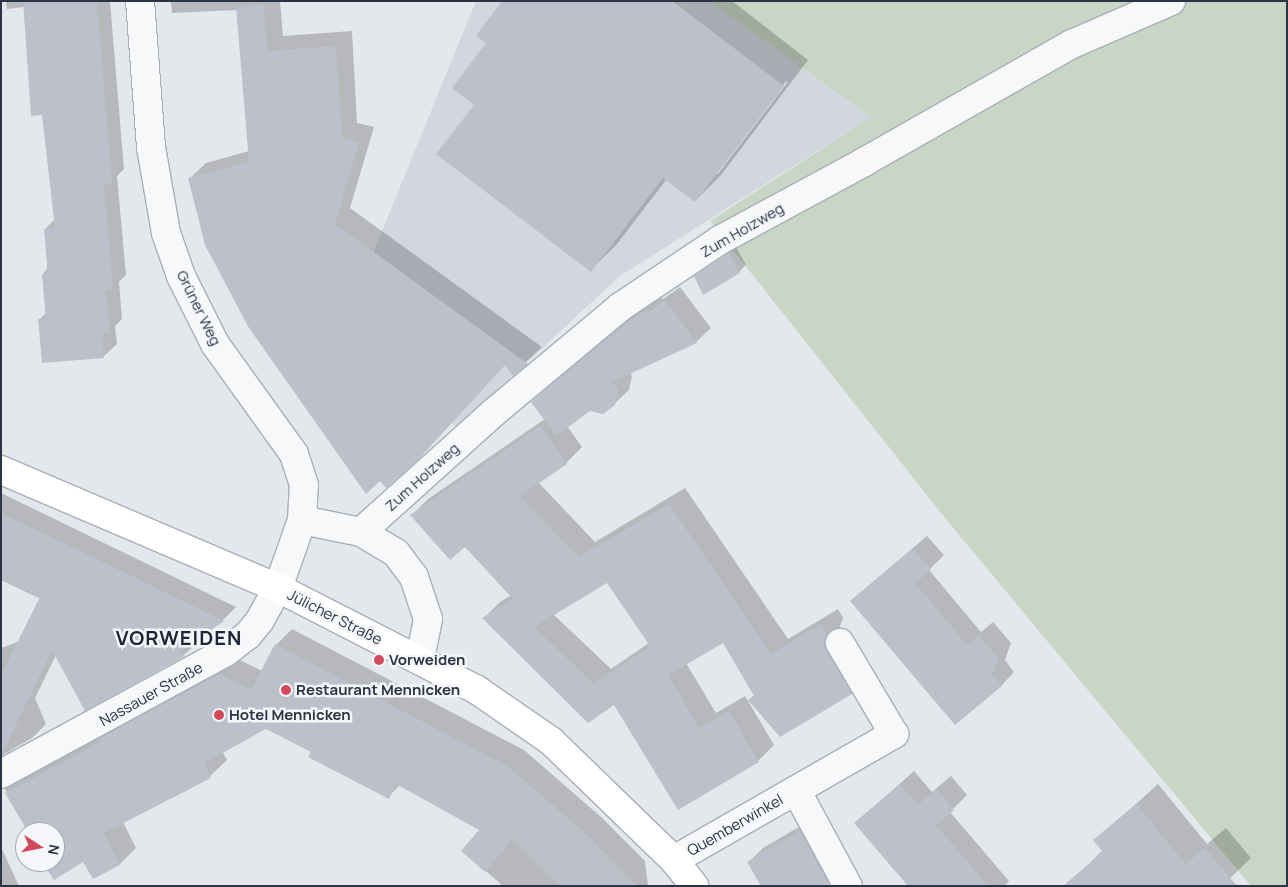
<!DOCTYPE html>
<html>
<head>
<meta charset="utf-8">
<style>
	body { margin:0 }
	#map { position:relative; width:1288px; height:887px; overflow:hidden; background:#e4e7ec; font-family:Manrope,sans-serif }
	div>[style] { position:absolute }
	.built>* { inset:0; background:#d2d6de }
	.green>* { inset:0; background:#c9d6c5 }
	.shadow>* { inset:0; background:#0003 }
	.building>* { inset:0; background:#bbc0ca }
	.roads { filter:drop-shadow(1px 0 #a9aeb7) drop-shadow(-1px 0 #a9aeb7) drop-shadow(0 1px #a9aeb7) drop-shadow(0 -1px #a9aeb7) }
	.minor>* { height:28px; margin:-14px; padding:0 14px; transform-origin:14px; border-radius:14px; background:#f7f8fa }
	.major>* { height:28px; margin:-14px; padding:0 14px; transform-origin:14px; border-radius:14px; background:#fff }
	.dots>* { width:14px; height:14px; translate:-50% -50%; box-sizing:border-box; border:2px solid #f4f6f9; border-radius:50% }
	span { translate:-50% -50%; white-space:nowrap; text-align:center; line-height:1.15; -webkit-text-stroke:5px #f4f6f9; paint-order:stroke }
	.street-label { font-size:15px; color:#2b3445 }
	.poi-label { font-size:15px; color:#2b3445; font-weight:700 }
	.left { translate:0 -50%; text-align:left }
	.district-label { font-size:20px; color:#1d2536; font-weight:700; letter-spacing:1px }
	.frame { position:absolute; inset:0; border:2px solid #2b3445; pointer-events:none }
	.north { position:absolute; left:15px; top:822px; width:50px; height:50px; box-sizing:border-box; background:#f4f6f9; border:1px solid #a4a8b1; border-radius:50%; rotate:101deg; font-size:14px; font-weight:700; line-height:20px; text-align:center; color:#2b3445 }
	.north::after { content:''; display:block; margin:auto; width:18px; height:22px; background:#d1495b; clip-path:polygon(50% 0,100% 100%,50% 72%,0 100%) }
</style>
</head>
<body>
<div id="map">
	<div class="built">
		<div style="clip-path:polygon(476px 1px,709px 1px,871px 117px,620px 276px,457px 427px,338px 339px)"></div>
	</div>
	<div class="green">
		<div style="clip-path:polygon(709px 1px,1287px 1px,1287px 886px,1251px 886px,945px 518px,710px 221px,871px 117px)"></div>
	</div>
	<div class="shadow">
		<div style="clip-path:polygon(6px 1px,110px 1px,124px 169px,117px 176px,126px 275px,119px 282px,122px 319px,115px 326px,117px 344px,104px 356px,39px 320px,46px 313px,43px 274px,48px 268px,45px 229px,55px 219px,43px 114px,24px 7px,7px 9px)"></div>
		<div style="clip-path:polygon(171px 1px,280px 1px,283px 36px,352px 31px,357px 123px,374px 127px,350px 208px,542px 347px,513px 374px,505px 364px,190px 178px,206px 163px,249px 151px,237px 10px,172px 13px)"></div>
		<div style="clip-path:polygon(evenodd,503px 1px,732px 1px,808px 60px,721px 175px,695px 201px,666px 180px,617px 244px,591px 270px,475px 104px,487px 43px,503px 1px,786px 81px,788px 82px,718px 174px,715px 174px,786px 81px)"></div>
		<div style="clip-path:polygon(736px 247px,746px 265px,739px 272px,696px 276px)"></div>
		<div style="clip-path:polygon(evenodd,680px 287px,711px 328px,696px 342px,630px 372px,632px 376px,629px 390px,614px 404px,590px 410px,567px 426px,582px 447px,566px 463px,538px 482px,595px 542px,685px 488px,788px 639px,838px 609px,843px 618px,840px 626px,842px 635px,868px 677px,852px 693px,750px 700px,755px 694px,723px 641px,686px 663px,716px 713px,745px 696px,774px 745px,758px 761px,614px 703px,484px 618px,500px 602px,511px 595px,465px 545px,412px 515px,428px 499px,545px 419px,532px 402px,547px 388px,625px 322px,661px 296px,663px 299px,680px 287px,607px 581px,649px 643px,611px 669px,553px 614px,607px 581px)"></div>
		<div style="clip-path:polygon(1px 493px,236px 607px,223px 620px,194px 641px,197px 643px,184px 655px,86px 709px,56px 655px,35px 698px,46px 724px,32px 738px,1px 756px,1px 648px,20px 641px,41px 599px,1px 580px)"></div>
		<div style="clip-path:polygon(927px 536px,944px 555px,929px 570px,981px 632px,993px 622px,1011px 643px,1005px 660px,1014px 672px,1001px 686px,851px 601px)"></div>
		<div style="clip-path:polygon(292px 629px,524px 750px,601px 817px,645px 861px,648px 886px,503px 886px,463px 851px,481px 829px,400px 785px,388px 797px,312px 751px,266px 728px,222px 751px,227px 760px,210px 776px,123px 822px,136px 848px,120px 864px,83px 860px,56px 877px,47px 862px,55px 862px,55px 832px,30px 832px,5px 789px,21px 773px,236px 658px,262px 671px,276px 645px)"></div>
		<div style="clip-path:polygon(914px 771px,932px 792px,951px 776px,967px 795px,950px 812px,1009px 881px,1004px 886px,910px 886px,856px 823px)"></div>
		<div style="clip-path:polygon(1158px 784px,1207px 844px,1226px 828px,1251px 858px,1222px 886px,1081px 872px,1103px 850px,1095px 841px)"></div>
		<div style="clip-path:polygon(814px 818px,842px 868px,828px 882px,822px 886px,748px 863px,763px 848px)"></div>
		<div style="clip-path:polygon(1px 847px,19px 886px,1px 886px)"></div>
	</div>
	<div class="building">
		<div style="clip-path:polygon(23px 1px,97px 1px,112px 183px,104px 184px,113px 289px,106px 290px,110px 333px,102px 334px,104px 358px,42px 363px,38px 319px,46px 318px,42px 274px,47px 273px,47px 264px,44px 229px,55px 228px,42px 115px,31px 116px)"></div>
		<div style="clip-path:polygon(502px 1px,672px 1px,784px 86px,695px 202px,663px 178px,591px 272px,436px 154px,474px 105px,452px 88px,486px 43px,476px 36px)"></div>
		<div style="clip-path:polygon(264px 4px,267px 51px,336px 46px,342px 138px,359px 142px,335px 224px,528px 364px,513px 376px,505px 365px,417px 461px,386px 488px,380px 481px,366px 494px,249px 328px,205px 245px,188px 178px,249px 162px,236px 7px)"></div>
		<div style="clip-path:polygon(729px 253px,740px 273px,703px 295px,694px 276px)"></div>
		<div style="clip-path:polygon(665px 300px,697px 343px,612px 382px,618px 390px,615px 405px,603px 414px,590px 411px,556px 436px,531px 402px,609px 336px,646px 310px,648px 313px)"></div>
		<div style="clip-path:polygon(evenodd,540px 426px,567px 464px,520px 496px,579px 557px,669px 504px,771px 654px,821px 624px,827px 635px,824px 643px,827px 651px,852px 694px,780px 737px,748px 700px,754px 696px,723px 643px,668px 675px,699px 728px,729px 711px,759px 762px,678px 810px,614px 705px,588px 723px,482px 618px,513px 599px,465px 547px,450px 560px,410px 515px,540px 426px,607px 583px,650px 646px,594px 684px,534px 627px,607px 583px)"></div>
		<div style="clip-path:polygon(1px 513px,142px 581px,224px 621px,179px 653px,185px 656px,85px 711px,52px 650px,1px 756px,1px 675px,40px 597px,1px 579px)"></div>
		<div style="clip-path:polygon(913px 548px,931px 570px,915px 583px,967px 645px,979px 635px,998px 657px,992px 674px,1002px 686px,955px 725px,850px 601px)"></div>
		<div style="clip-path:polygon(275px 644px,507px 766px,585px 833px,637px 886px,559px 886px,512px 839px,485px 872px,461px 851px,479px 830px,396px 784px,389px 799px,308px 757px,311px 752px,266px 729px,204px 763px,211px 778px,104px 833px,120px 865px,93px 879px,83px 862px,54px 880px,42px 862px,55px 862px,55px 832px,28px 832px,5px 793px,102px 741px,100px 738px,219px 674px,251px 690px)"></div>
		<div style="clip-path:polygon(900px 784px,918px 805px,936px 789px,954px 810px,936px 825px,988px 886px,908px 886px,854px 823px)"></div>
		<div style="clip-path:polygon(1136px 804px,1186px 864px,1205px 848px,1237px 886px,1063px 886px,1103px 852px,1093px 840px)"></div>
		<div style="clip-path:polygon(800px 831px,830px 886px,761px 886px,747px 862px)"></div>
	</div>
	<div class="roads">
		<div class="minor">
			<div style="left:302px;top:520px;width:60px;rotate:11.5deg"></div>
			<div style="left:361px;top:532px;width:41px;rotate:31deg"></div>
			<div style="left:396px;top:553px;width:30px;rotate:53deg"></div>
			<div style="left:414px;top:577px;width:44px;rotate:71.6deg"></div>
			<div style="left:428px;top:619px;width:41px;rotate:101.3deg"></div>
			<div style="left:361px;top:532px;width:178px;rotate:-42deg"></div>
			<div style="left:493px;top:413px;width:165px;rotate:-39.8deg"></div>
			<div style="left:620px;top:307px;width:120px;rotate:-33.8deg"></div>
			<div style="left:720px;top:240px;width:164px;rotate:-28.4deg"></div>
			<div style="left:864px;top:162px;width:239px;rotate:-29.6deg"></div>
			<div style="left:1072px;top:44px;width:108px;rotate:-23.5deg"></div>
			<div style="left:1px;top:774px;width:256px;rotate:-28.5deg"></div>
			<div style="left:226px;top:652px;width:28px;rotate:-38deg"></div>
			<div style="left:248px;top:635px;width:19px;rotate:-51deg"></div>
			<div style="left:260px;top:620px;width:37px;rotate:-61deg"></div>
			<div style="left:278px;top:588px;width:72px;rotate:-70.6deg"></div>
			<div style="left:302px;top:520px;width:35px;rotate:-87deg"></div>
			<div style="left:304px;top:485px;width:33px;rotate:-108deg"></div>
			<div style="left:294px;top:454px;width:135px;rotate:-125.7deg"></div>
			<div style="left:215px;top:344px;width:76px;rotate:-116.6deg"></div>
			<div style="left:181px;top:276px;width:46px;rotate:-109.2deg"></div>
			<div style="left:166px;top:233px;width:87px;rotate:-99.9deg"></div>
			<div style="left:151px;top:147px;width:146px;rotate:-94.3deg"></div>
			<div style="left:796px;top:790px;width:109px;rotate:61.6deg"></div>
			<div style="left:674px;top:860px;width:254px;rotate:-29.8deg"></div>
			<div style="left:894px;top:734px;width:106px;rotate:-120.7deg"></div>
		</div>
		<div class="major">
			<div style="left:1px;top:470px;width:301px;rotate:23.1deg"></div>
			<div style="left:278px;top:588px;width:224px;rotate:27.1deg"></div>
			<div style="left:477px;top:690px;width:90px;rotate:34.6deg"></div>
			<div style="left:551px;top:741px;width:171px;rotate:44.1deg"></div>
			<div style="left:674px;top:860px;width:33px;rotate:52deg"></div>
		</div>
	</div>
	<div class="dots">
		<div style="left:379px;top:660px;background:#d1495b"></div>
		<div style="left:286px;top:690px;background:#d1495b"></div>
		<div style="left:219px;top:715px;background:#d1495b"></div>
	</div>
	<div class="street-label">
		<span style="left:742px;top:230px;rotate:-30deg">Zum Holzweg</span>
		<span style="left:199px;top:308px;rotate:64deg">Grüner Weg</span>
		<span style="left:422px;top:477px;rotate:-42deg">Zum Holzweg</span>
		<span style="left:335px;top:617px;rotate:27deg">Jülicher Straße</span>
		<span style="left:151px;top:694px;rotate:-29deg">Nassauer Straße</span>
		<span style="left:735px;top:825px;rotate:-30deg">Quemberwinkel</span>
	</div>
	<div class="poi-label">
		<span class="left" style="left:389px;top:660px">Vorweiden</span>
		<span class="left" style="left:296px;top:690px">Restaurant Mennicken</span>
		<span class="left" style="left:229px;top:715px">Hotel Mennicken</span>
	</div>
	<div class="district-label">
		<span style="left:179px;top:637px">VORWEIDEN</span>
	</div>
	<div class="frame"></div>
	<div class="north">N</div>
</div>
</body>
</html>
